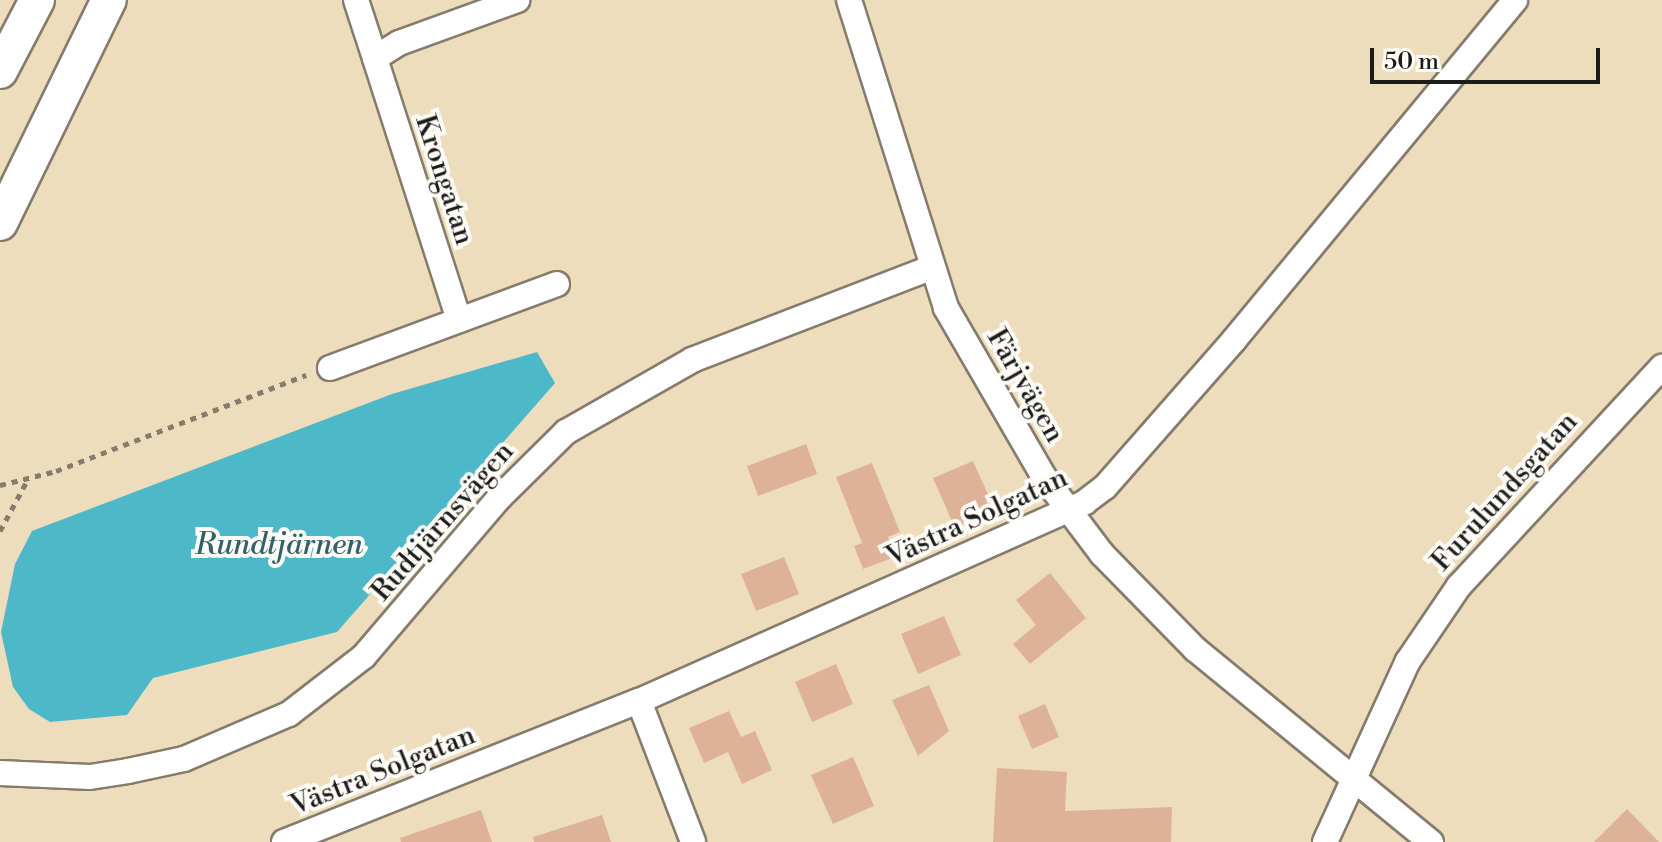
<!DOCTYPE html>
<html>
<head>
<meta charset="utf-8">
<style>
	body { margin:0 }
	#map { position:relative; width:1662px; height:842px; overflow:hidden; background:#eeddbc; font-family:"Libre Bodoni",serif }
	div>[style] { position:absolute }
	.water>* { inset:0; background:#4cb8c8 }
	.building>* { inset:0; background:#deb299 }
	.path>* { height:5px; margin-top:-2.5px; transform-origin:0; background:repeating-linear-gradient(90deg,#857c6c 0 6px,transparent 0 12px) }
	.roads { filter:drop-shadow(2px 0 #857c6c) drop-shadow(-2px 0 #857c6c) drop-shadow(0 2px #857c6c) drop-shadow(0 -2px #857c6c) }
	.street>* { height:24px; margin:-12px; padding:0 12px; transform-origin:12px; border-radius:12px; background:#fff }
	.secondary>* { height:34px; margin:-17px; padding:0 17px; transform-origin:17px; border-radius:17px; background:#fff }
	span { translate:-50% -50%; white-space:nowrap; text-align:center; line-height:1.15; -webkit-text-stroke:8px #fdfcf7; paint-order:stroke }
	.street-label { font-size:28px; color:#1c1c1c }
	.water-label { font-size:30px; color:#326269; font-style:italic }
	.scale { position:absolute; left:1370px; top:48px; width:230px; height:36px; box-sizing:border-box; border:4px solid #1c1c1c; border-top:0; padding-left:10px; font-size:24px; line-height:28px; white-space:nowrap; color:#1c1c1c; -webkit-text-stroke:6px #fdfcf7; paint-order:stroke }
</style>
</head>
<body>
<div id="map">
	<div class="water">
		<div style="clip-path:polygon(537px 352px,555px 383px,337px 632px,153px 678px,127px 715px,50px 722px,29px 709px,13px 687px,1px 632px,15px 564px,32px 531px,392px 394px)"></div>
	</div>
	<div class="building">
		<div style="clip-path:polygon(806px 444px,817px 474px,758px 496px,747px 466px)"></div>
		<div style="clip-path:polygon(973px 461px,995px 510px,955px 528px,933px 478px)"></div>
		<div style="clip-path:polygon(872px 463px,900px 532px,888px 537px,895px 557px,863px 569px,854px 546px,862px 543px,836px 477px)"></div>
		<div style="clip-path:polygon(784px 557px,799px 594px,756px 611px,741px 574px)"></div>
		<div style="clip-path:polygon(1050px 573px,1086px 618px,1030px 664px,1013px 644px,1036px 625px,1016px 600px)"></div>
		<div style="clip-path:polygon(944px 616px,961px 655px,918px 674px,901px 634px)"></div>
		<div style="clip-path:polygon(836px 664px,853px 704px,812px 722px,795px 682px)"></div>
		<div style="clip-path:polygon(929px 685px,949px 731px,918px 756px,892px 700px)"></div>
		<div style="clip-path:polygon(1045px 704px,1059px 737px,1032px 749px,1018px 716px)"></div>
		<div style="clip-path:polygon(729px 711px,741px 737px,755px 731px,772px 770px,742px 784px,728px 752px,704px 763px,689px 728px)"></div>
		<div style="clip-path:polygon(853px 757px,874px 806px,833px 824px,811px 775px)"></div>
		<div style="clip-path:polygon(997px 768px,1067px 772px,1065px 811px,1172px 807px,1171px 842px,993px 842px)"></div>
		<div style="clip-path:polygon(1627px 809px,1659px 842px,1594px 842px)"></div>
		<div style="clip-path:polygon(481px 810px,492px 842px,401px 842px,400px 838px)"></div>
		<div style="clip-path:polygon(602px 815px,611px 842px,534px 842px,533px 837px)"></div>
	</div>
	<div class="path">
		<div style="left:0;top:485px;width:58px;rotate:-14deg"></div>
		<div style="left:56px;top:471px;width:268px;rotate:-21deg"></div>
		<div style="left:0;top:531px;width:59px;rotate:-61.7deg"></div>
	</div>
	<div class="roads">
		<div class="street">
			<div style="left:356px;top:0;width:61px;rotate:71.9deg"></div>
			<div style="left:849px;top:0;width:323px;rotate:72.5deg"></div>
			<div style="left:946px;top:308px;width:195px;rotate:59.9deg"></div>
			<div style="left:1044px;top:477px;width:96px;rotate:53deg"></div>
			<div style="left:1102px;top:554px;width:133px;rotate:45.6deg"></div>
			<div style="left:1195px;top:649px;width:305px;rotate:39.3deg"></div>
			<div style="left:459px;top:320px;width:275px;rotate:-107.8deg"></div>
			<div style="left:375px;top:58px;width:28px;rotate:-32deg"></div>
			<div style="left:399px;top:43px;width:126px;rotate:-20deg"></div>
			<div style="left:330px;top:368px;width:242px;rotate:-20.3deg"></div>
			<div style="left:639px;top:701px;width:151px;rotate:69deg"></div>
			<div style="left:0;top:773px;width:90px;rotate:2.5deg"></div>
			<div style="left:90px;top:777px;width:38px;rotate:-9deg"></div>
			<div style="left:128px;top:771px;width:57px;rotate:-12.1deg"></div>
			<div style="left:184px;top:759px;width:114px;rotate:-23.2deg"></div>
			<div style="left:289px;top:714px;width:95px;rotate:-37.7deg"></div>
			<div style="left:364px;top:656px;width:209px;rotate:-49.5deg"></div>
			<div style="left:500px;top:497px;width:93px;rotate:-44.6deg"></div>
			<div style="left:566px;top:432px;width:145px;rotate:-29.7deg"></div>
			<div style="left:692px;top:360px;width:255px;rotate:-21.1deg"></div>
			<div style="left:284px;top:842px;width:382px;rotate:-21.7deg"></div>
			<div style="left:639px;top:701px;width:488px;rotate:-24deg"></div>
			<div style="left:1085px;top:502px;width:25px;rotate:-37deg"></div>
			<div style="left:1105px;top:487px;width:196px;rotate:-48.7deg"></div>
			<div style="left:1234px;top:340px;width:441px;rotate:-50.4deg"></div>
			<div style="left:1325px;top:842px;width:199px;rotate:-65.4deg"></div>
			<div style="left:1408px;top:661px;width:91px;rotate:-55.8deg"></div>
			<div style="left:1459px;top:586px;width:299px;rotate:-47.2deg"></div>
		</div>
		<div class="secondary">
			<div style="left:0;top:71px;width:80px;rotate:-62.5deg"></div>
			<div style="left:0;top:223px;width:248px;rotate:-64deg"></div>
		</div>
	</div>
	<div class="street-label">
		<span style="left:444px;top:180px;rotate:72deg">Krongatan</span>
		<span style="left:1025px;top:386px;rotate:60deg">Färjvägen</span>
		<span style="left:1505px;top:492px;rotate:-48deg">Furulundsgatan</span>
		<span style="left:977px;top:518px;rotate:-25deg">Västra Solgatan</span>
		<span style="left:443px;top:522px;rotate:-49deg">Rudtjärnsvägen</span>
		<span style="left:383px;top:771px;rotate:-22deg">Västra Solgatan</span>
	</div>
	<div class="water-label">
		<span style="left:279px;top:545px">Rundtjärnen</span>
	</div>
	<div class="scale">50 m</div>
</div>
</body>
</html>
